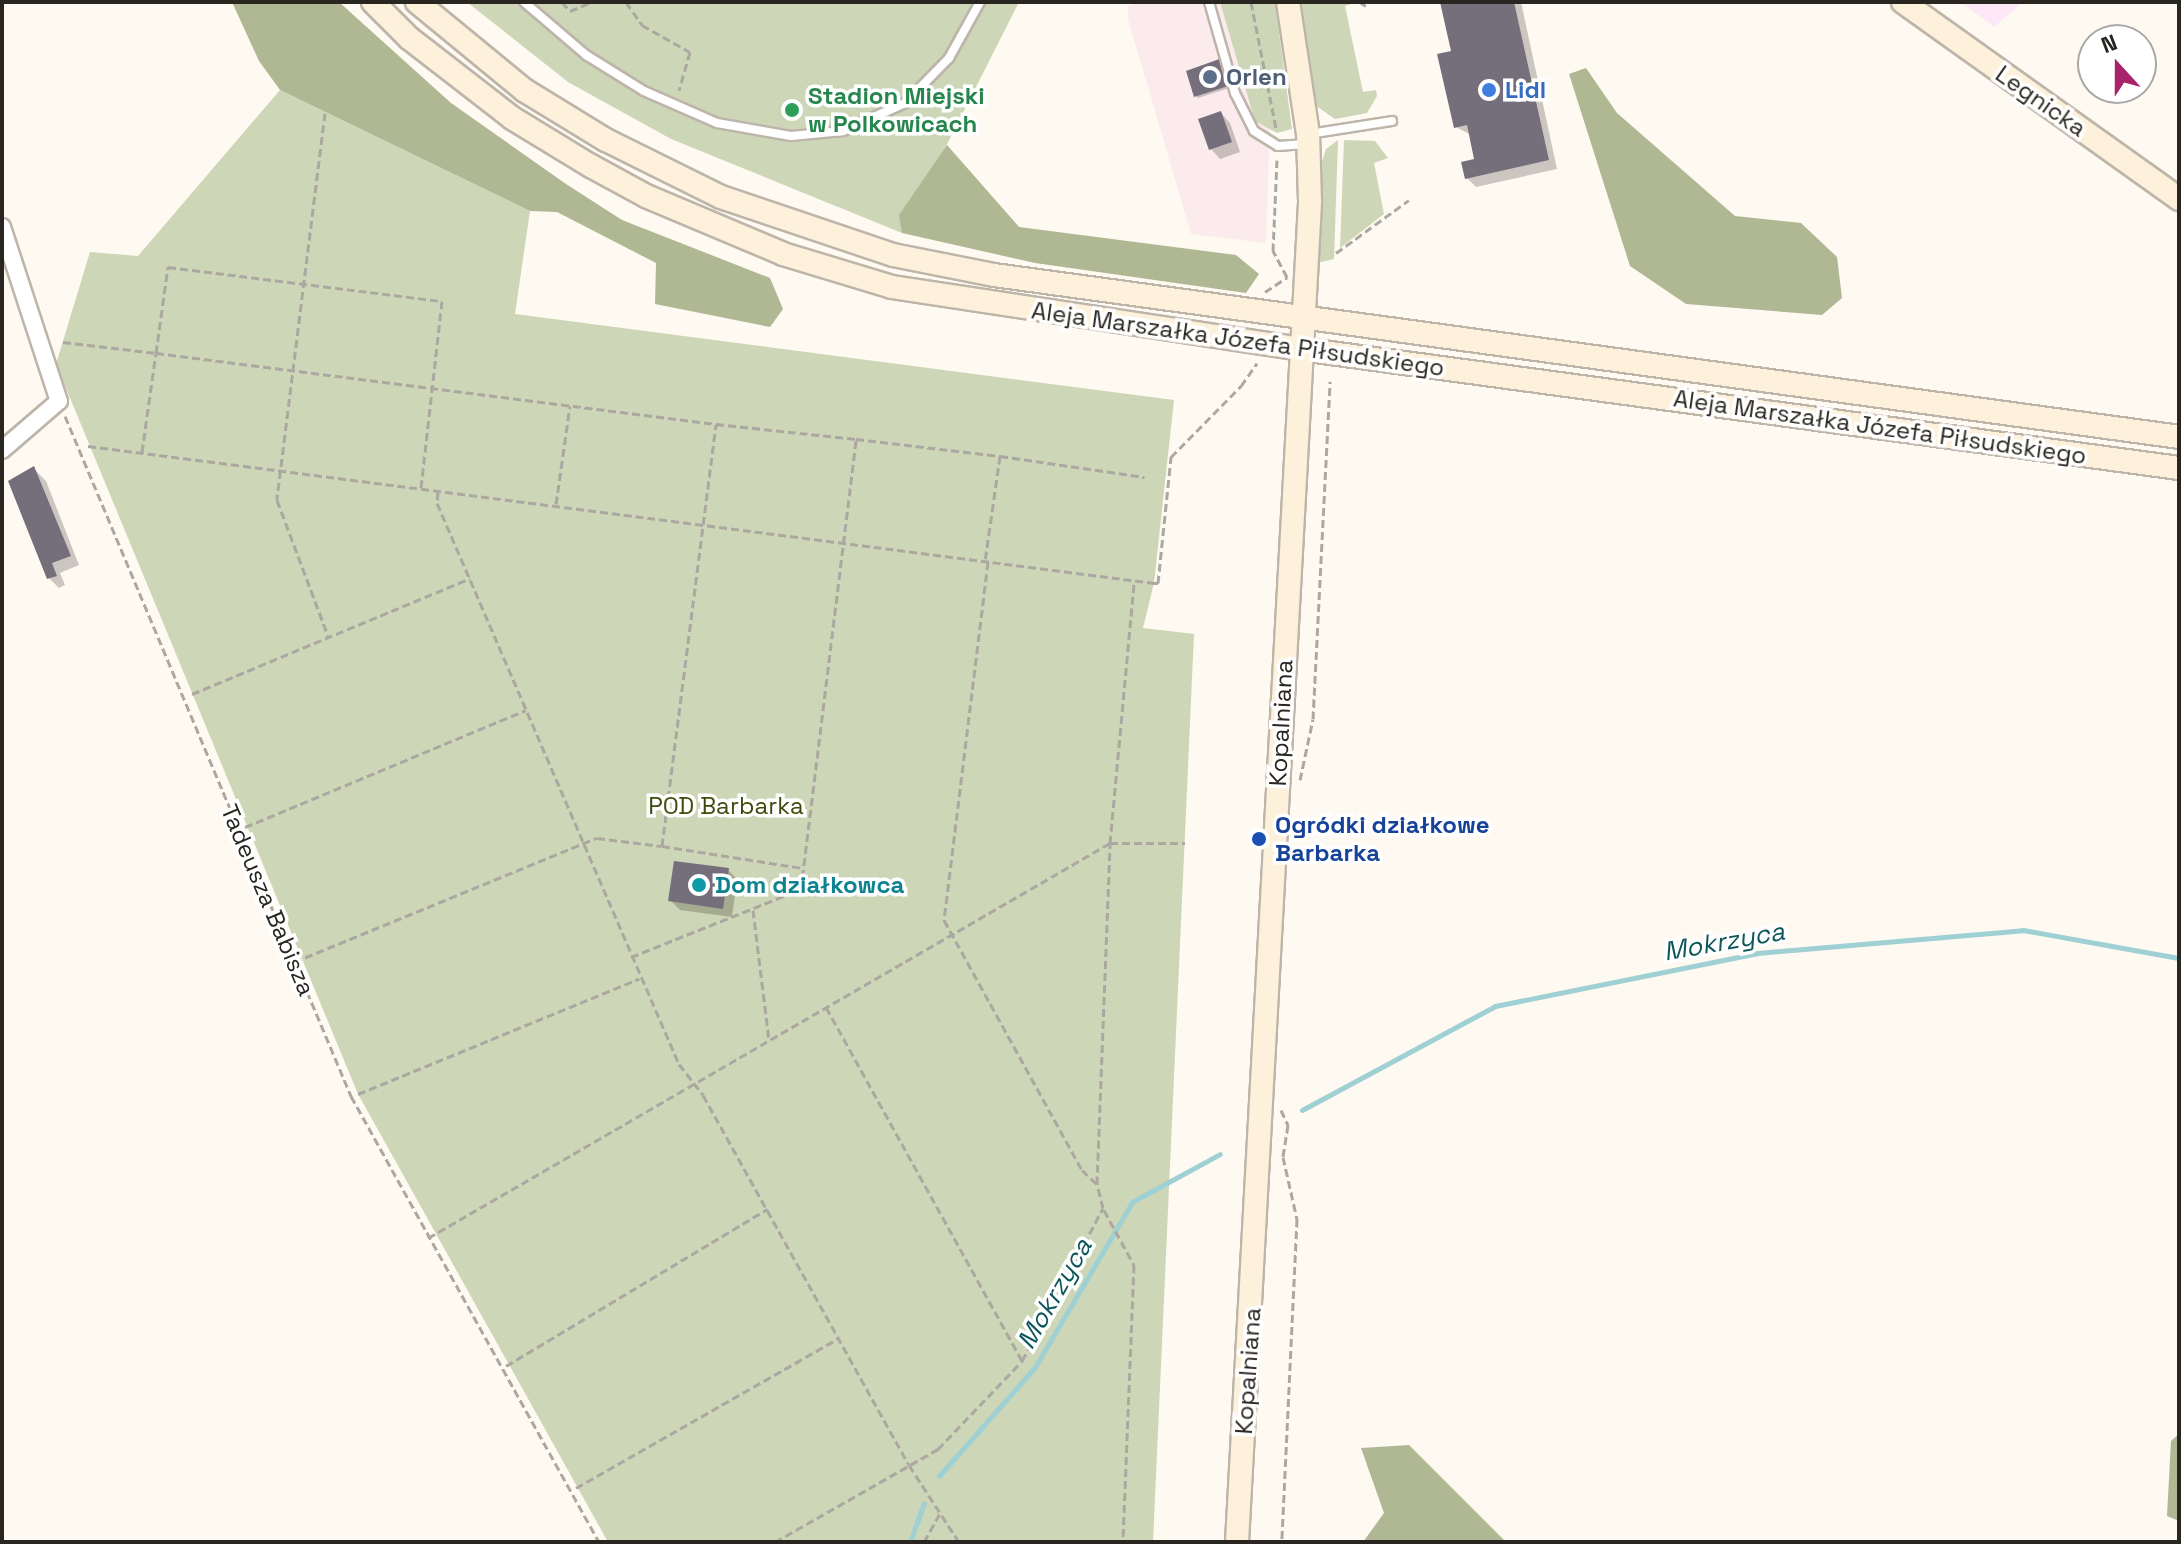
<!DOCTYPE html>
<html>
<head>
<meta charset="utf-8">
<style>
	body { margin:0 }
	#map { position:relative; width:2181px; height:1544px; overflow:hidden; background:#fef9f1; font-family:"Space Grotesk",sans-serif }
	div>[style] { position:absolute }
	.commercial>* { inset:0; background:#fbebec }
	.industrial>* { inset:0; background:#fee8f7 }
	.green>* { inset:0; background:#cdd6b6 }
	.forest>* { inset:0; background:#afb893 }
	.shadow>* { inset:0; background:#0003 }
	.stream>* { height:5px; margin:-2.5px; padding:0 2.5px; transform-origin:2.5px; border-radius:2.5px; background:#9ed0d4 }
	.building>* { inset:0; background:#756f7b }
	.path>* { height:3px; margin-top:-1.5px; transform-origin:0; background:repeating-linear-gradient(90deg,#aca7a1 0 8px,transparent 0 12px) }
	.roads { filter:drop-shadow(2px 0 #beb5aa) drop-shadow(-2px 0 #beb5aa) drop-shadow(0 2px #beb5aa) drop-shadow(0 -2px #beb5aa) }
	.lane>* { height:8px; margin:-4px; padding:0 4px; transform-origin:4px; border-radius:4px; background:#fff }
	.street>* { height:16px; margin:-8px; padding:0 8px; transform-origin:8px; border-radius:8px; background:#fff }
	.secondary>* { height:22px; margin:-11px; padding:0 11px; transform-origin:11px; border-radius:11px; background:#fdf1db }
	.dots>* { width:22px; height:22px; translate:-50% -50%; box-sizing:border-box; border:4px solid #fff; border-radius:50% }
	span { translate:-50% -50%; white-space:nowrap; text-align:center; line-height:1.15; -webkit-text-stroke:7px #fff; paint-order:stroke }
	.service-label { font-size:24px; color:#4e5e75; font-weight:700 }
	.left { translate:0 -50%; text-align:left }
	.shop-label { font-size:24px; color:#366cbe; font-weight:700 }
	.leisure-label { font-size:24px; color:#27864d; font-weight:700 }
	.street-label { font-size:24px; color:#292621 }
	.park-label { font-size:24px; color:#3f4a0d }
	.transit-label { font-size:24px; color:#164399; font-weight:700 }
	.culture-label { font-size:24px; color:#0d838f; font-weight:700 }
	.water-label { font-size:26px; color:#0c555a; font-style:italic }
	.frame { position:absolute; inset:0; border:4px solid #292621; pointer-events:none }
	.north { position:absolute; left:2077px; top:24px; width:80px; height:80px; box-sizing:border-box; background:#fff; border:2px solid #a9a8a6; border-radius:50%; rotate:339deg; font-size:22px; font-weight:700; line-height:32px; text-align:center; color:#292621 }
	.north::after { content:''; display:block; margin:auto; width:28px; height:36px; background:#a9236b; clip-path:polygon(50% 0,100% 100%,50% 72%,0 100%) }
</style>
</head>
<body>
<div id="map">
	<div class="commercial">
		<div style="clip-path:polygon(1142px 2px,1245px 2px,1270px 126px,1266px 243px,1191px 234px,1128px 19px,1128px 6px)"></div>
	</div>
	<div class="industrial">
		<div style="clip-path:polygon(1960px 2px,2023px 2px,1994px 27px)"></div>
	</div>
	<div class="green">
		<div style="clip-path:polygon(467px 2px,1019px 2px,902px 233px,671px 139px,568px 82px)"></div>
		<div style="clip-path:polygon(1220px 2px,1275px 2px,1292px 129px,1277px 133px,1255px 121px)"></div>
		<div style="clip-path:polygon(1298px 2px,1357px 2px,1345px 6px,1363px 92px,1376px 90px,1377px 96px,1367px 113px,1335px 119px,1315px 105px)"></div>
		<div style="clip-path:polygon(280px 90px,530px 211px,515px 314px,1174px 400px,1154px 583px,1143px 628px,1194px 634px,1153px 1542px,608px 1542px,358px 1094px,56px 364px,90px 252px,138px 256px)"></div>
		<div style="clip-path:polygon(1338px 140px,1334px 259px,1317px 263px,1319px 171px,1326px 149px)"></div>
		<div style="clip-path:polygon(1344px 140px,1375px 141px,1388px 158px,1374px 163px,1384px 214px,1340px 248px)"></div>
	</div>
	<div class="forest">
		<div style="clip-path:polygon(232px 2px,339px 2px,451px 103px,566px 184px,622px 220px,770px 278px,783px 309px,770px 327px,655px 304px,656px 263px,557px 212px,530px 211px,280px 90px,259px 61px)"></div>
		<div style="clip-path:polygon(1586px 68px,1617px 113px,1735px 216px,1801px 223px,1837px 257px,1842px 298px,1822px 315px,1686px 304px,1630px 266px,1569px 74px)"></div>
		<div style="clip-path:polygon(947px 145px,1019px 227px,1236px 255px,1259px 274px,1246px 293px,1035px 263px,902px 233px,899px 215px)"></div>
		<div style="clip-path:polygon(2179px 1434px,2179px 1521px,2167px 1516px,2171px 1441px)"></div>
		<div style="clip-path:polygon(1409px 1445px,1506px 1542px,1363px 1542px,1384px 1513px,1361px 1448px)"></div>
	</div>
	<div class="shadow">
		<div style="clip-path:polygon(1449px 2px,1521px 2px,1557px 169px,1476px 187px,1467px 178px,1476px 161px,1471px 135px,1456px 127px)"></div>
		<div style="clip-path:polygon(1225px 60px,1235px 86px,1198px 98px,1196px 96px)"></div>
		<div style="clip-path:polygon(1221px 113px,1230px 123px,1240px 152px,1220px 159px,1211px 149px)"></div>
		<div style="clip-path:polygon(36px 471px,46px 481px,79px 565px,60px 573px,65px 585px,59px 588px,49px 578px,10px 481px)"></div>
		<div style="clip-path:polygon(728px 870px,737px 879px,732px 917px,680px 910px,671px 901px)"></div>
	</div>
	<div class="stream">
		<div style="left:1302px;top:1110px;width:219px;rotate:-28.3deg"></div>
		<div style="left:1495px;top:1006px;width:267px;rotate:-11.4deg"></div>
		<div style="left:1757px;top:953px;width:267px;rotate:-4.9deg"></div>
		<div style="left:2023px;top:930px;width:158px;rotate:10.2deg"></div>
		<div style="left:939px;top:1476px;width:145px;rotate:-48.6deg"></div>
		<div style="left:1035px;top:1367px;width:191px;rotate:-59.5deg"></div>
		<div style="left:1132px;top:1202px;width:100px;rotate:-28.6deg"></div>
		<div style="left:910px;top:1542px;width:41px;rotate:-70.3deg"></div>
	</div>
	<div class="building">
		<div style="clip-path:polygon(1440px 2px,1514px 2px,1549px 160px,1465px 179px,1461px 162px,1474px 159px,1467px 125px,1454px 128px,1437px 54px,1451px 51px)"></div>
		<div style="clip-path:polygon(1225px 57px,1234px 84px,1194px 97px,1186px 71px)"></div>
		<div style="clip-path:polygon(1221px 111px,1232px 142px,1209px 150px,1198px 119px)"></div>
		<div style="clip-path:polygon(34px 466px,71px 556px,52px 563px,57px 576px,47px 579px,8px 481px)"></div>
		<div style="clip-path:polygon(674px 861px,729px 868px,723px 909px,668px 901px)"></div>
	</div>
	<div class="path">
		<div style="left:562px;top:2px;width:12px;rotate:48deg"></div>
		<div style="left:570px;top:11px;width:23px;rotate:-23deg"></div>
		<div style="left:626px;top:2px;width:28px;rotate:55deg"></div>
		<div style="left:642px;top:25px;width:55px;rotate:29.4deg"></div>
		<div style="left:690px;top:52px;width:40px;rotate:106deg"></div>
		<div style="left:1251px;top:2px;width:128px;rotate:78.8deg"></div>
		<div style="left:1360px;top:2px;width:7px;rotate:34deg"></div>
		<div style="left:325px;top:113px;width:390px;rotate:97.1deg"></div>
		<div style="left:277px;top:500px;width:147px;rotate:69.4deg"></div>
		<div style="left:1336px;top:253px;width:90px;rotate:-36deg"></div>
		<div style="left:1265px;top:292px;width:27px;rotate:-34deg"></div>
		<div style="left:1287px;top:277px;width:30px;rotate:-118deg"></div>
		<div style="left:1273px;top:251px;width:91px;rotate:-87.5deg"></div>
		<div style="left:63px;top:342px;width:94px;rotate:6.7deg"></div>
		<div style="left:156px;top:353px;width:87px;rotate:-82.1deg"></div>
		<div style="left:168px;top:267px;width:276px;rotate:7.1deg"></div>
		<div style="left:442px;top:301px;width:188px;rotate:96.4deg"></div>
		<div style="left:65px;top:416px;width:738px;rotate:67.19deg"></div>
		<div style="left:351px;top:1096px;width:510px;rotate:60.92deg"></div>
		<div style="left:88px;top:446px;width:1075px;rotate:7.32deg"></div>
		<div style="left:1154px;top:583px;width:4px"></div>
		<div style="left:1158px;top:583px;width:127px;rotate:-84.1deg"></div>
		<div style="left:1171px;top:457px;width:100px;rotate:-45.4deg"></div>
		<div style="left:1241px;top:386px;width:28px;rotate:-55deg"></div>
		<div style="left:142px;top:452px;width:100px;rotate:-82deg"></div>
		<div style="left:156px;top:353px;width:564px;rotate:7.23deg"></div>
		<div style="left:1000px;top:456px;width:146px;rotate:8.3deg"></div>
		<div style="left:438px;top:492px;width:11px;rotate:95deg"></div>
		<div style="left:437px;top:503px;width:611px;rotate:66.67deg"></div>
		<div style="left:679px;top:1064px;width:39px;rotate:52deg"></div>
		<div style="left:703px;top:1095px;width:423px;rotate:60.9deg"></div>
		<div style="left:909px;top:1465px;width:92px;rotate:57deg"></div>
		<div style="left:556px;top:504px;width:99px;rotate:-81.9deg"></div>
		<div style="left:988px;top:562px;width:361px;rotate:97deg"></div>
		<div style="left:944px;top:920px;width:286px;rotate:61.1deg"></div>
		<div style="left:1082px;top:1170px;width:21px;rotate:43deg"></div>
		<div style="left:192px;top:694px;width:301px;rotate:-22.6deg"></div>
		<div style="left:1300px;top:780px;width:62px;rotate:-78deg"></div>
		<div style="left:1313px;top:719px;width:338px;rotate:-87.1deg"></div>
		<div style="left:245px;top:827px;width:304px;rotate:-22.6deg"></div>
		<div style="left:662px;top:846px;width:143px;rotate:8.9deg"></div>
		<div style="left:753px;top:910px;width:132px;rotate:83deg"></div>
		<div style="left:631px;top:957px;width:183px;rotate:-21.8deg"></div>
		<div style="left:801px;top:889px;width:453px;rotate:-83deg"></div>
		<div style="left:856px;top:439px;width:145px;rotate:6.7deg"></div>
		<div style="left:1000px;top:456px;width:106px;rotate:98.1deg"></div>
		<div style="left:294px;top:962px;width:327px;rotate:-22.3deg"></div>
		<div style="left:597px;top:838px;width:65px;rotate:7deg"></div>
		<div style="left:662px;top:846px;width:425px;rotate:-82.7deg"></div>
		<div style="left:716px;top:424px;width:141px;rotate:6.1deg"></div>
		<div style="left:826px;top:1007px;width:405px;rotate:61deg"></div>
		<div style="left:358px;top:1094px;width:304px;rotate:-22.3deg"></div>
		<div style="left:1281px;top:1110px;width:17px;rotate:65deg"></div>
		<div style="left:1288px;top:1125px;width:32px;rotate:99deg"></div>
		<div style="left:1283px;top:1157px;width:64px;rotate:77.3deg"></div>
		<div style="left:1297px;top:1219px;width:323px;rotate:92.7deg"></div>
		<div style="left:1104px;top:1210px;width:63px;rotate:61.4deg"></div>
		<div style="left:1134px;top:1265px;width:277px;rotate:92.3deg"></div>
		<div style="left:428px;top:1238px;width:788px;rotate:-30.08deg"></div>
		<div style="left:1110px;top:843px;width:75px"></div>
		<div style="left:506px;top:1366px;width:305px;rotate:-31deg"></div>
		<div style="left:576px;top:1488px;width:301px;rotate:-29.7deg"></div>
		<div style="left:775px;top:1542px;width:188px;rotate:-29.7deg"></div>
		<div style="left:938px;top:1449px;width:122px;rotate:-46.3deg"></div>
		<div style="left:1022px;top:1361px;width:173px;rotate:-62.1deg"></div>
		<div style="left:1103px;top:1208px;width:25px;rotate:-104deg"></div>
		<div style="left:1097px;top:1184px;width:341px;rotate:-87.8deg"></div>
		<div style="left:1110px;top:843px;width:262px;rotate:-84.7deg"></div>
		<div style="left:924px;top:1542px;width:35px;rotate:-61deg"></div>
	</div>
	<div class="roads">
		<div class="lane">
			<div style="left:524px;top:2px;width:82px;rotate:40.5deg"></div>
			<div style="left:586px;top:55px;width:68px;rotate:31.8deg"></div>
			<div style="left:644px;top:91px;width:80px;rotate:23.7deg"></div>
			<div style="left:717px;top:123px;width:75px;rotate:10deg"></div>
			<div style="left:791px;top:136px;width:52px;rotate:-5.5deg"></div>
			<div style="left:843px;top:131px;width:68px;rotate:-24.3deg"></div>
			<div style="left:905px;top:103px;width:63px;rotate:-45.6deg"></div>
			<div style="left:949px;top:58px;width:64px;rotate:-61deg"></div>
			<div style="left:1209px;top:2px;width:95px;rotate:74.1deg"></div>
			<div style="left:1235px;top:93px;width:42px;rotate:63.4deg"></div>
			<div style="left:1254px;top:131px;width:28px;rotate:32deg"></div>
			<div style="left:1278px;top:146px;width:28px;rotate:-4deg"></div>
			<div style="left:1309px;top:134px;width:84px;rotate:-8.9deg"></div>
		</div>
		<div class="street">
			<div style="left:2px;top:227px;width:183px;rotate:71.9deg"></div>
			<div style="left:59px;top:401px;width:75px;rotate:139.3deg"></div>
		</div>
		<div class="secondary">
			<div style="left:373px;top:2px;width:51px;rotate:45deg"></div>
			<div style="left:409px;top:38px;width:130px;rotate:37.8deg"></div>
			<div style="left:512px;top:118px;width:92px;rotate:31.3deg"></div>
			<div style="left:591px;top:166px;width:63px;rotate:28.6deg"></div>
			<div style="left:646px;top:196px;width:149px;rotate:22.9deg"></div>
			<div style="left:783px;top:254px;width:114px;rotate:16.8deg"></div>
			<div style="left:892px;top:287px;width:414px;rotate:8.6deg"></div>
			<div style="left:1301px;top:349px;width:886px;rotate:7.72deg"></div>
			<div style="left:417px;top:2px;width:139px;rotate:39.4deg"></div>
			<div style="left:524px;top:90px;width:96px;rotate:31.4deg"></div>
			<div style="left:606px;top:140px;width:128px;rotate:26.4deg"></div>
			<div style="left:721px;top:197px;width:182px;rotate:18.6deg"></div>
			<div style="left:893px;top:255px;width:103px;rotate:11.2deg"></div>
			<div style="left:994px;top:275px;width:1196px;rotate:7.78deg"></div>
			<div style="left:1903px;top:2px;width:339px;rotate:35.5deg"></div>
			<div style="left:1237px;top:1542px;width:1343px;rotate:-86.88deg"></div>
			<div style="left:1310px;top:201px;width:67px;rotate:-91.7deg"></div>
			<div style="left:1308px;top:134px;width:134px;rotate:-98.6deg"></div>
		</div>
	</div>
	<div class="dots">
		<div style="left:1210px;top:77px;background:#5c6f8a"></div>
		<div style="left:1489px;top:90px;background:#3f7fe0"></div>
		<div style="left:792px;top:110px;background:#2e9e5b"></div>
		<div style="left:1259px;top:839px;background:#1a4fb4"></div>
		<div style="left:699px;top:885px;background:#0f9aa8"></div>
	</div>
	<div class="service-label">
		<span class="left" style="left:1226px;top:77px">Orlen</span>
	</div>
	<div class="shop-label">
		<span class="left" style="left:1505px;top:90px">Lidl</span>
	</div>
	<div class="leisure-label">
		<span class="left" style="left:808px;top:110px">Stadion Miejski<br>w Polkowicach</span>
	</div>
	<div class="street-label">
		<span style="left:2041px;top:101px;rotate:35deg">Legnicka</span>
		<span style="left:1238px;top:339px;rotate:8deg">Aleja Marszałka Józefa Piłsudskiego</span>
		<span style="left:1880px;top:427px;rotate:8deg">Aleja Marszałka Józefa Piłsudskiego</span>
		<span style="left:1281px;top:723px;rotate:-87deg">Kopalniana</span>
		<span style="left:268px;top:900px;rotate:67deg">Tadeusza Babisza</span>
		<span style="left:1248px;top:1371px;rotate:-86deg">Kopalniana</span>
	</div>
	<div class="park-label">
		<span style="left:726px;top:806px">POD Barbarka</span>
	</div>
	<div class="transit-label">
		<span class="left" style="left:1275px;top:839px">Ogródki działkowe<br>Barbarka</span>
	</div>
	<div class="culture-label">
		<span class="left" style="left:715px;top:885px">Dom działkowca</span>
	</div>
	<div class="water-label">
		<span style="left:1724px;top:942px;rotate:-10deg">Mokrzyca</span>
		<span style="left:1055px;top:1294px;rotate:-60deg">Mokrzyca</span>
	</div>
	<div class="frame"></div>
	<div class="north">N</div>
</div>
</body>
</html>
